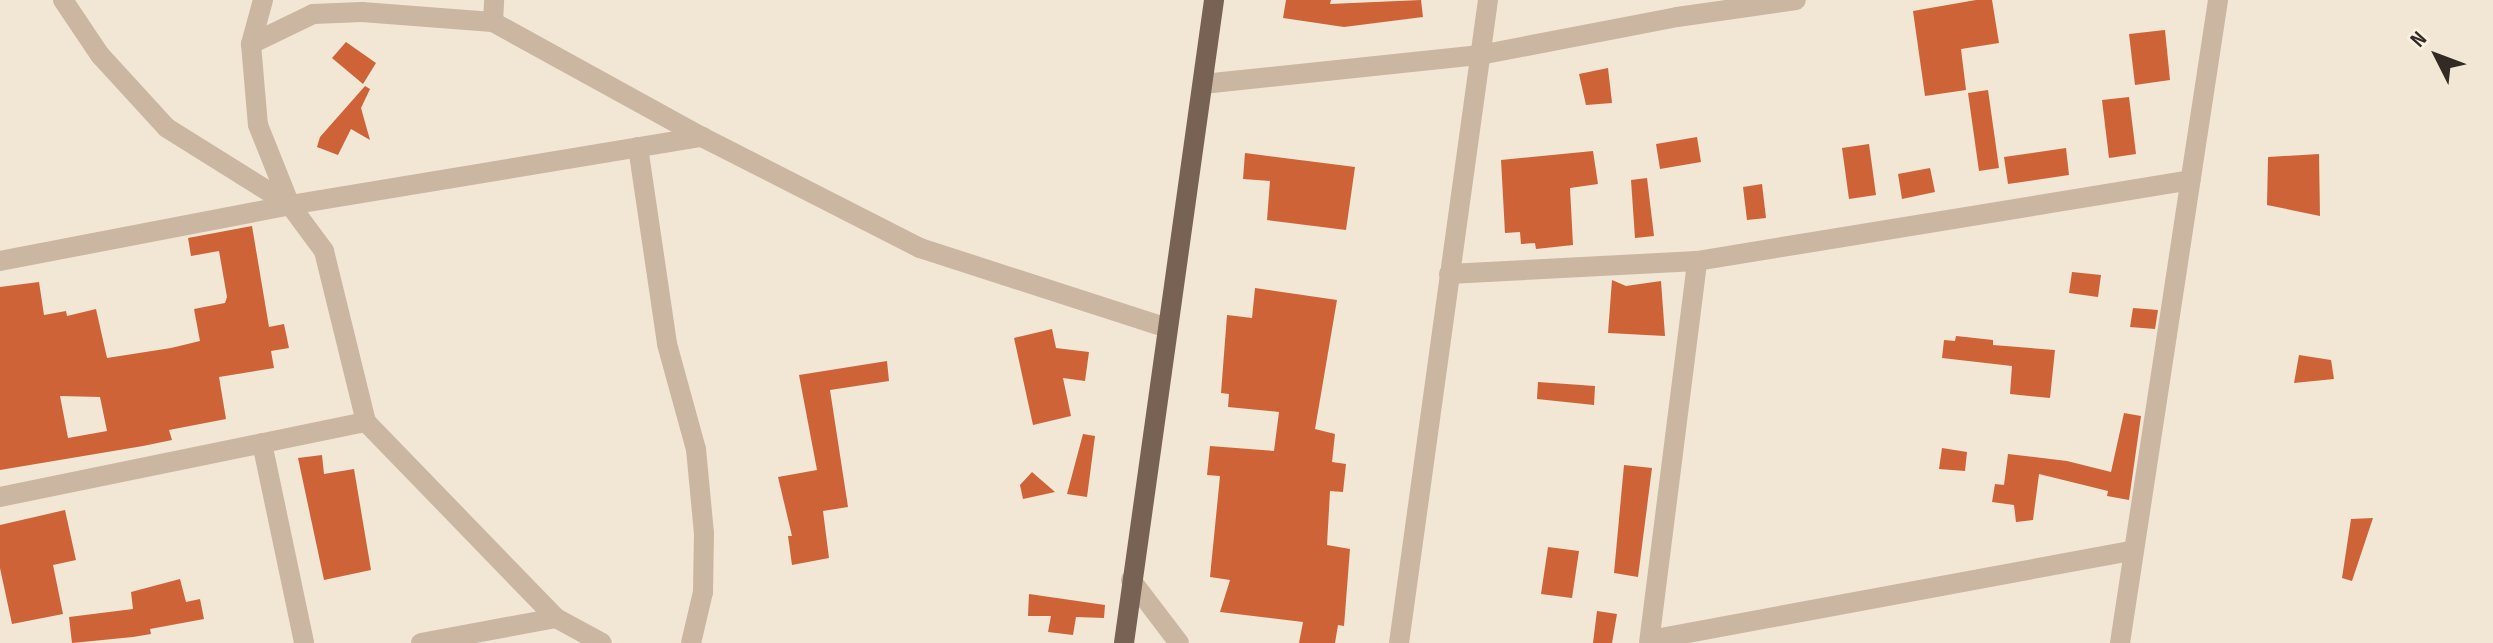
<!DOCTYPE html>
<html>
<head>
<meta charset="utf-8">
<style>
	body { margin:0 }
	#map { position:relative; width:2493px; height:643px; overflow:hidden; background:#f2e6d5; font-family:"Sofia Sans Condensed",sans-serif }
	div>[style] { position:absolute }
	.building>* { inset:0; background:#ce6338 }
	.street>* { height:20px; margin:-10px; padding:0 10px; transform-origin:10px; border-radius:10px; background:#cab6a1 }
	.primary>* { height:20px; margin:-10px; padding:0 10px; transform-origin:10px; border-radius:10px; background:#776254 }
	span { translate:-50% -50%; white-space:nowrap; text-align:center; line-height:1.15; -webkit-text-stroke:6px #faf0e2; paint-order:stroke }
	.north { position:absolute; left:2397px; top:16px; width:80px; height:80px; -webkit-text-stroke:6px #faf0e2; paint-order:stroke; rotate:312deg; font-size:22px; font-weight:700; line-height:32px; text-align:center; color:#342a24 }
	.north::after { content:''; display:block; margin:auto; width:28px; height:36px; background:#342a24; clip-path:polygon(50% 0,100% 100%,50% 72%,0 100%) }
</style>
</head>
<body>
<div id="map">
	<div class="building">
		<div style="clip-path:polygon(1286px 0,1331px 0,1330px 4px,1421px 0,1423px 17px,1344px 27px,1283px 18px)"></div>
		<div style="clip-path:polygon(1976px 0,1992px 0,1999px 43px,1961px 49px,1966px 90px,1925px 96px,1913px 11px)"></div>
		<div style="clip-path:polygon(2165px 30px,2170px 80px,2135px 85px,2129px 34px)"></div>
		<div style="clip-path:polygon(346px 42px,376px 63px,363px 84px,332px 58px)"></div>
		<div style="clip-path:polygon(1608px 68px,1612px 103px,1586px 105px,1579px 74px)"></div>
		<div style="clip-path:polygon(365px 86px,370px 89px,361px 108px,370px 140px,351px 129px,338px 155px,317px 147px,320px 137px)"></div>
		<div style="clip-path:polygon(1988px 90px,1999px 168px,1979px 171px,1968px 93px)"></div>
		<div style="clip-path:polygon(2129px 97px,2136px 154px,2109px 158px,2102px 100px)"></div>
		<div style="clip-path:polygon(1697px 137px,1701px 162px,1660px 169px,1656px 144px)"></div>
		<div style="clip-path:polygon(1869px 144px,1876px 195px,1849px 199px,1842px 148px)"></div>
		<div style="clip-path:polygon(2066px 148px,2069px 175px,2008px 184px,2004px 157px)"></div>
		<div style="clip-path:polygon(1593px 151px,1598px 184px,1570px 188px,1573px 245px,1536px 249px,1535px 243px,1521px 244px,1520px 232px,1505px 233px,1501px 160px)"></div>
		<div style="clip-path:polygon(1245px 153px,1355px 167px,1346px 230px,1267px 220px,1270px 181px,1243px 179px)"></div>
		<div style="clip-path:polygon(2319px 154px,2320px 216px,2267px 205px,2268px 157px)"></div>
		<div style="clip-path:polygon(1930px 168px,1935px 192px,1902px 199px,1898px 174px)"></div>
		<div style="clip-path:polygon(1647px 178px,1654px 236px,1635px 238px,1631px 180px)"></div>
		<div style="clip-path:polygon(1762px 184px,1766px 218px,1747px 220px,1743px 187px)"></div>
		<div style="clip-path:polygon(evenodd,252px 226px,269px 327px,284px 324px,289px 348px,271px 351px,274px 368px,219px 377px,226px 419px,169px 430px,172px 440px,143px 446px,0 470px,0 287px,39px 282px,44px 315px,66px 311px,67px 316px,96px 309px,107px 358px,171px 348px,200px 341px,194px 309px,225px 303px,227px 297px,219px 251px,191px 256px,188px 238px,252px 226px,60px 396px,100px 397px,107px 431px,68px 438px,60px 396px)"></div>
		<div style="clip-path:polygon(2072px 272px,2101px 275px,2098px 297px,2069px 293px)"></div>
		<div style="clip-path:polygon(1612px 280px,1626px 286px,1661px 281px,1665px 336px,1608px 333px)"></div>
		<div style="clip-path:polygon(1255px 288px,1337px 300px,1315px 429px,1335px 434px,1332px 462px,1346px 464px,1343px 492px,1330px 491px,1327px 545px,1350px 549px,1344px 626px,1338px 625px,1335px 643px,1299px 643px,1303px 622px,1220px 612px,1230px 580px,1210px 577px,1220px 476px,1207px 475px,1210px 446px,1274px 451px,1279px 412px,1228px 407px,1229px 394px,1221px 393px,1227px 315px,1252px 318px)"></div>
		<div style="clip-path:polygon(2133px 308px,2158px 310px,2155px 329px,2130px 327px)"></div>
		<div style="clip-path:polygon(1052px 329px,1056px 348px,1089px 352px,1085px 381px,1063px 378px,1071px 416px,1033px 425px,1014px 338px)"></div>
		<div style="clip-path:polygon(1956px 336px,1993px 340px,1993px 345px,2055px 350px,2050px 398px,2010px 394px,2012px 366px,1942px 358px,1944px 340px,1955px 341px)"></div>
		<div style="clip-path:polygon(2299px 355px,2331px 360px,2334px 379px,2294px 383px)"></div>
		<div style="clip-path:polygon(887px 361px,889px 381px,830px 390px,848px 507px,823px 511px,829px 558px,792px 565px,788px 536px,792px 536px,778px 477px,817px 470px,799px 375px)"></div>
		<div style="clip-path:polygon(1538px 382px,1595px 386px,1594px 405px,1537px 399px)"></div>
		<div style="clip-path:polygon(2124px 413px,2141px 416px,2129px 500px,2107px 496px,2108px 491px,2039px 474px,2033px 520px,2016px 522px,2014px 505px,1992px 502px,1995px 484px,2004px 485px,2008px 454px,2067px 461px,2111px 472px)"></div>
		<div style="clip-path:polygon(1083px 434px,1095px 436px,1087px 497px,1067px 494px)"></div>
		<div style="clip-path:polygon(1942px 448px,1967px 452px,1965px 471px,1939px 469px)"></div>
		<div style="clip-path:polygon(322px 455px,324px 474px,354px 469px,371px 570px,324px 580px,298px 458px)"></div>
		<div style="clip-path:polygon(1624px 465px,1652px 468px,1638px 577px,1614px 573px)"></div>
		<div style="clip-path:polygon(1032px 472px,1055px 492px,1023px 499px,1020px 485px)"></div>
		<div style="clip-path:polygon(65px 510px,76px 560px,53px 565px,63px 614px,12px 624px,0 568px,0 525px)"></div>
		<div style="clip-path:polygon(2373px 518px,2352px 581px,2342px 578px,2351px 519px)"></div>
		<div style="clip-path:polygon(1548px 547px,1579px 551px,1572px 598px,1541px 594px)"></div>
		<div style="clip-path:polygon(180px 579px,186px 602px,200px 599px,204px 619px,150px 629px,151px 634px,133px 637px,72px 643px,69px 617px,133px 609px,131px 592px)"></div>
		<div style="clip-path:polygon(1029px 594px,1105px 605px,1104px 618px,1076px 617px,1073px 635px,1048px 632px,1051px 616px,1028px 616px)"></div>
		<div style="clip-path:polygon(1597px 611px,1617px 614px,1612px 643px,1593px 643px)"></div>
	</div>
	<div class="street">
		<div style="left:63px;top:0;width:66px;rotate:56.1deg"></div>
		<div style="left:100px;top:55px;width:99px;rotate:47.5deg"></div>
		<div style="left:167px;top:128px;width:145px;rotate:32deg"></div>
		<div style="left:263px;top:0;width:46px;rotate:105.3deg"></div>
		<div style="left:251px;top:44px;width:81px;rotate:85.1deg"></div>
		<div style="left:258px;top:125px;width:86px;rotate:68.2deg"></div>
		<div style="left:290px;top:205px;width:57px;rotate:53.5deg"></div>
		<div style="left:324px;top:251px;width:176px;rotate:76.2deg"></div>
		<div style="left:366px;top:422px;width:273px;rotate:45.9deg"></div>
		<div style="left:556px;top:618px;width:52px;rotate:28.5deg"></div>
		<div style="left:493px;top:22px;width:22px;rotate:-87deg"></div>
		<div style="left:251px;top:44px;width:69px;rotate:-25.8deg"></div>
		<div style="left:313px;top:14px;width:49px;rotate:-2.3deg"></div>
		<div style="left:362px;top:12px;width:131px;rotate:4.4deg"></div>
		<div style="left:493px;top:22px;width:239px;rotate:28.8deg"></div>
		<div style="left:702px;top:137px;width:245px;rotate:27deg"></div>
		<div style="left:920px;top:248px;width:260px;rotate:17.9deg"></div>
		<div style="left:1203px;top:84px;width:279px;rotate:-6deg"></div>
		<div style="left:1480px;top:55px;width:201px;rotate:-10.9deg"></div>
		<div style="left:1677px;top:17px;width:120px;rotate:-8.1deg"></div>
		<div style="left:638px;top:147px;width:199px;rotate:81.6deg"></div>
		<div style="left:667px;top:344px;width:109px;rotate:74.6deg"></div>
		<div style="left:696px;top:449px;width:84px;rotate:84.6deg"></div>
		<div style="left:704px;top:533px;width:59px;rotate:91deg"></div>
		<div style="left:703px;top:592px;width:52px;rotate:103.2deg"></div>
		<div style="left:0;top:261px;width:295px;rotate:-10.9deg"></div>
		<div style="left:290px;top:205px;width:418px;rotate:-9.4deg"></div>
		<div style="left:1449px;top:274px;width:248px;rotate:-3deg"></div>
		<div style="left:1697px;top:261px;width:500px;rotate:-9.3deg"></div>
		<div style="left:262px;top:443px;width:204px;rotate:78.1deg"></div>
		<div style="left:0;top:497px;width:374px;rotate:-11.6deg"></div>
		<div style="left:1131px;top:580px;width:79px;rotate:52.7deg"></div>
		<div style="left:1650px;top:640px;width:492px;rotate:-10.5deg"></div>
		<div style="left:421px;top:643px;width:137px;rotate:-10.5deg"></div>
		<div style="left:1399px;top:643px;width:649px;rotate:-82.12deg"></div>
		<div style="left:1649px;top:643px;width:385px;rotate:-82.8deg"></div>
		<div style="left:2120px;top:643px;width:650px;rotate:-81.33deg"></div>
	</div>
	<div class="primary">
		<div style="left:1124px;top:643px;width:649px;rotate:-82.03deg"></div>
	</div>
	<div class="north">N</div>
</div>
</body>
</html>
